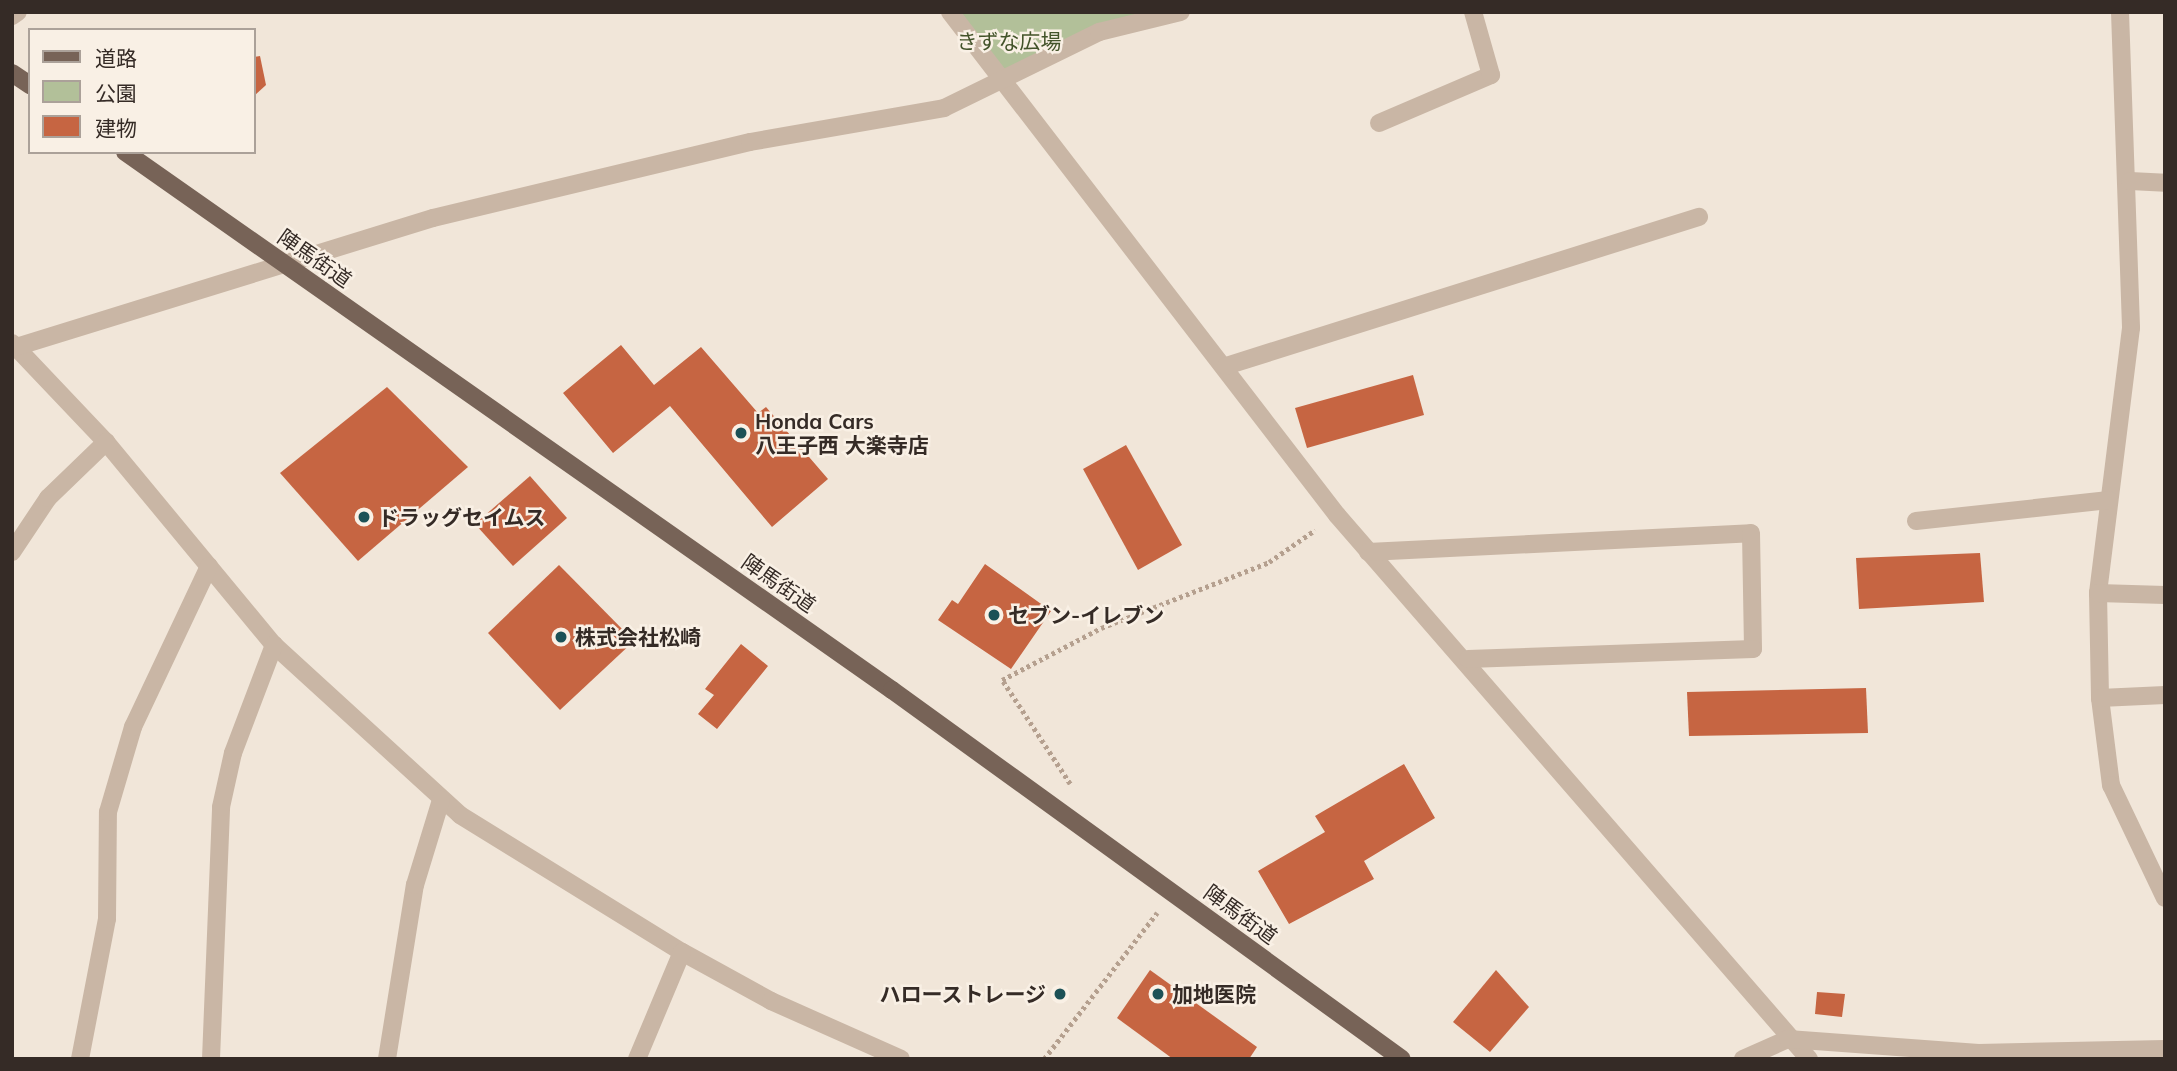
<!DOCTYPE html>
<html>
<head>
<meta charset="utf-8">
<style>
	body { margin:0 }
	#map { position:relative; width:2177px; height:1071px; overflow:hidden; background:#f1e6d9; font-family:Mulish,"Noto Sans JP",sans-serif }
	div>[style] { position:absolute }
	.green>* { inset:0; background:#b2c099 }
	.building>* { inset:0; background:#c66542 }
	.path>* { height:4.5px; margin-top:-2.25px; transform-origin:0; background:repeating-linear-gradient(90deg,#b5a08f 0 3.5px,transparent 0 7px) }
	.minor>* { height:18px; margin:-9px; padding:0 9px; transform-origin:9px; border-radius:9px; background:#c9b6a5 }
	.major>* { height:18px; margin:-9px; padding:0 9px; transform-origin:9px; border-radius:9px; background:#776357 }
	.dots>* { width:19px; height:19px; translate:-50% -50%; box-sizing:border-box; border:4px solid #f9f0e5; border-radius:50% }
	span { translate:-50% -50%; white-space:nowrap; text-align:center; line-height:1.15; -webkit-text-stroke:5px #f9f0e5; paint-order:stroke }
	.park-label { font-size:21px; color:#43532a }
	.street-label { font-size:21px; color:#352b26 }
	.poi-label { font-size:21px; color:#352b26; font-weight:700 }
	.left { translate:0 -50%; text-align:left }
	.right { translate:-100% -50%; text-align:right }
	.frame { position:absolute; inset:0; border:14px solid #352b26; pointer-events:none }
	.legend { position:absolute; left:28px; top:28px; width:228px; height:126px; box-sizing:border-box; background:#f9f0e5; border:2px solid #aba199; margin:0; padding:9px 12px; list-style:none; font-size:21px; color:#352b26 }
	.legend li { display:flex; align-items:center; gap:14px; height:35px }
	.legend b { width:35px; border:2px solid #aba199 }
</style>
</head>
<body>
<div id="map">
	<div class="green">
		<div style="clip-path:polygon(950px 12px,1157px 12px,1000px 75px)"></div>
	</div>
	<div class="building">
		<div style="clip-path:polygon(260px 56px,266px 85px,254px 96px,254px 57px)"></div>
		<div style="clip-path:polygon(621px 345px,654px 385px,701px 347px,758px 413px,766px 407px,828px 479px,772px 527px,670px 406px,613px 453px,563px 393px)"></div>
		<div style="clip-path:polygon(1413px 375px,1424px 415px,1307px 448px,1295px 408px)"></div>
		<div style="clip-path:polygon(387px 387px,468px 467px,358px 561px,280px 473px)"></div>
		<div style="clip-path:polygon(1126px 445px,1182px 545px,1138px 570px,1083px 469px)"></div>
		<div style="clip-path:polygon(530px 476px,567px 518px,513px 566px,475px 524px)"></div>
		<div style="clip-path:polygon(1980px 553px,1984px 602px,1859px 609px,1856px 558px)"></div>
		<div style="clip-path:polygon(985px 564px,1051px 611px,1011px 669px,938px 620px,952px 600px,958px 604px)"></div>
		<div style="clip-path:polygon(559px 565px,634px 641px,560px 710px,488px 633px)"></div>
		<div style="clip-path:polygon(741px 644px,768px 666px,717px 729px,698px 714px,714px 695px,705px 689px)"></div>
		<div style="clip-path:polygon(1866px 688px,1868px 733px,1689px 736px,1687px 692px)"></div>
		<div style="clip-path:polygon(1404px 764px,1435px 818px,1364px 861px,1374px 879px,1289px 924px,1258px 871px,1325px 832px,1315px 816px)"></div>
		<div style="clip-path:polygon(1150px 970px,1257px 1047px,1249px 1059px,1173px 1059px,1117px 1018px)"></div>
		<div style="clip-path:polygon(1496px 970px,1529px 1007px,1490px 1052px,1453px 1022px)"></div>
		<div style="clip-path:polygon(1817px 992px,1845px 994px,1842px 1017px,1815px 1014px)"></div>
	</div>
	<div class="path">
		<div style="left:1070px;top:784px;width:124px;rotate:-123.2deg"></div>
		<div style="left:1002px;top:680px;width:112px;rotate:-27.7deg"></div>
		<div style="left:1101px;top:628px;width:180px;rotate:-21.4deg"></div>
		<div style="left:1269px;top:562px;width:56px;rotate:-34.8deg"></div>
		<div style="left:1044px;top:1059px;width:185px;rotate:-52.3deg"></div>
	</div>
	<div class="minor">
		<div style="left:950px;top:12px;width:635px;rotate:52.43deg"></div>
		<div style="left:1337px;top:515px;width:720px;rotate:49.05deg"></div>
		<div style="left:2120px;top:12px;width:316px;rotate:88deg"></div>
		<div style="left:2131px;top:328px;width:267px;rotate:97.1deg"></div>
		<div style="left:2098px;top:593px;width:105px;rotate:88.9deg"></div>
		<div style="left:2100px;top:698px;width:88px;rotate:82.8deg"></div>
		<div style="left:2111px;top:785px;width:125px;rotate:64.5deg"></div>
		<div style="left:12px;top:16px;width:7px;rotate:-34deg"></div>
		<div style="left:1379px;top:123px;width:122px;rotate:-23.2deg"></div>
		<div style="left:1491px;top:75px;width:66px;rotate:-105.9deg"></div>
		<div style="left:2130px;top:181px;width:35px;rotate:3deg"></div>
		<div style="left:12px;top:343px;width:137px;rotate:46.5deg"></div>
		<div style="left:106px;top:442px;width:264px;rotate:50.4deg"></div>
		<div style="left:274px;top:645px;width:252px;rotate:42.4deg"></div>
		<div style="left:460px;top:815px;width:261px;rotate:31.7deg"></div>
		<div style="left:682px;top:952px;width:102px;rotate:28.8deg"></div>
		<div style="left:771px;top:1001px;width:142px;rotate:24deg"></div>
		<div style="left:16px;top:347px;width:436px;rotate:-17.2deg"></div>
		<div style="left:433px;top:218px;width:326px;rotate:-13.5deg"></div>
		<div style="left:750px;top:142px;width:197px;rotate:-9.9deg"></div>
		<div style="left:944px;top:108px;width:173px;rotate:-26.1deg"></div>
		<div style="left:1099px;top:32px;width:84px;rotate:-13.7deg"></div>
		<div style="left:1226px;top:366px;width:496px;rotate:-17.5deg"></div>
		<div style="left:1916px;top:521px;width:194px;rotate:-6.2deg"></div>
		<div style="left:12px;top:552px;width:65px;rotate:-56.3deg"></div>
		<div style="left:48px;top:498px;width:81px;rotate:-44deg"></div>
		<div style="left:1368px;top:552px;width:383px;rotate:-2.8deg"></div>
		<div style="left:1751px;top:533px;width:116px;rotate:89deg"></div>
		<div style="left:1753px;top:649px;width:285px;rotate:178deg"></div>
		<div style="left:2098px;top:593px;width:67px;rotate:1.7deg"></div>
		<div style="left:2100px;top:698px;width:65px;rotate:-2.6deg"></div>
		<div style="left:80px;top:1059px;width:143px;rotate:-79.1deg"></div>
		<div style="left:107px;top:919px;width:107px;rotate:-89.5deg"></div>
		<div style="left:108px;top:812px;width:89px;rotate:-73.6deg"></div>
		<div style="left:133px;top:727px;width:178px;rotate:-64.7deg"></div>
		<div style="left:211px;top:1059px;width:252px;rotate:-87.7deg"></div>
		<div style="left:221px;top:807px;width:55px;rotate:-77.5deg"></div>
		<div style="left:233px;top:753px;width:116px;rotate:-69.2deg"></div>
		<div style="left:387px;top:1059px;width:176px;rotate:-80.9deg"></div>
		<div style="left:415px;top:885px;width:89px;rotate:-73deg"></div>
		<div style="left:637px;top:1059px;width:116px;rotate:-67.2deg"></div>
		<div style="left:1743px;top:1059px;width:49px;rotate:-24deg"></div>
		<div style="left:1788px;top:1039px;width:191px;rotate:4.2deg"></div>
		<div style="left:1978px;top:1053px;width:187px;rotate:-1.2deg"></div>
	</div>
	<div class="major">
		<div style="left:12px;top:73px;width:22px;rotate:34deg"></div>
		<div style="left:125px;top:152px;width:937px;rotate:35.05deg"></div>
		<div style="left:892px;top:690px;width:629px;rotate:35.89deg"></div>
	</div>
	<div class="dots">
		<div style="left:741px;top:433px;background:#1c5156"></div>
		<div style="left:364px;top:517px;background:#1c5156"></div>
		<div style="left:994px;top:615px;background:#1c5156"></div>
		<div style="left:561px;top:637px;background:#1c5156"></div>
		<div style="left:1060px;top:994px;background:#1c5156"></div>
		<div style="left:1158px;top:994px;background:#1c5156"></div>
	</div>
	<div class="park-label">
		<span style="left:1009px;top:41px">きずな広場</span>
	</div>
	<div class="street-label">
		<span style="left:315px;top:258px;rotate:35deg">陣馬街道</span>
		<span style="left:779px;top:583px;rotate:35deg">陣馬街道</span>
		<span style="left:1241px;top:914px;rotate:36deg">陣馬街道</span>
	</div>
	<div class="poi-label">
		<span class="left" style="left:755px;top:433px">Honda Cars<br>八王子西 大楽寺店</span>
		<span class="left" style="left:378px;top:517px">ドラッグセイムス</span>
		<span class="left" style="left:1008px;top:615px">セブン-イレブン</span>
		<span class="left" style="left:575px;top:637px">株式会社松崎</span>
		<span class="right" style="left:1046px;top:994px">ハローストレージ</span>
		<span class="left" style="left:1172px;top:994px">加地医院</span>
	</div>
	<div class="frame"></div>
	<ul class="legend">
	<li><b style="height:9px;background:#776357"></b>道路</li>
	<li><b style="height:19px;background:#b2c099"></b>公園</li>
	<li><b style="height:19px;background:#c66542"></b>建物</li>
	</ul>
</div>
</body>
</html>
